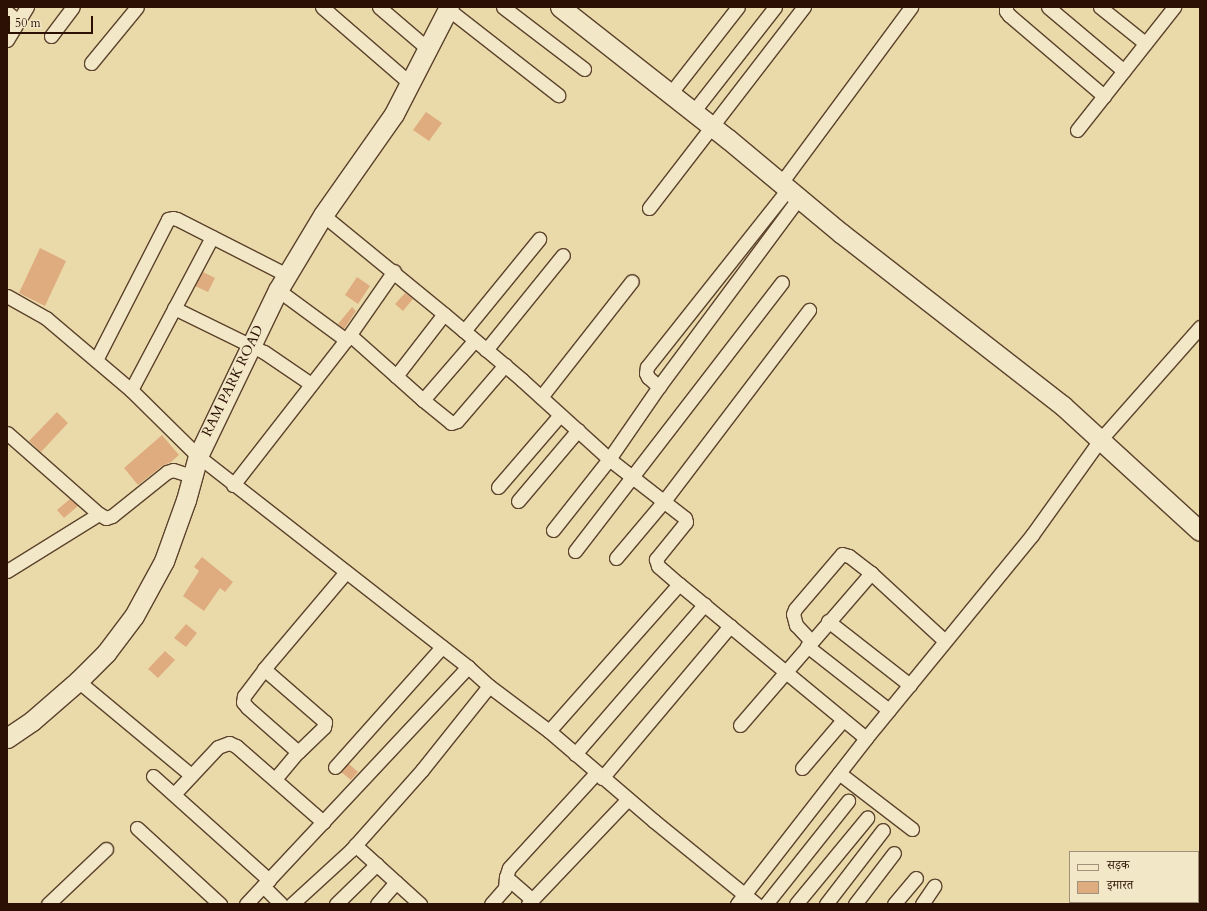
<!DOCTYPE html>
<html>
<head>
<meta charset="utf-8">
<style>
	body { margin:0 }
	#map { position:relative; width:1207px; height:911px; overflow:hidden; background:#ebdaa9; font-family:Cardo,"Noto Serif Devanagari",serif }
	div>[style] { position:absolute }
	.building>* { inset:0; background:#dfac80 }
	.roads { filter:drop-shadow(1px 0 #5b422c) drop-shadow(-1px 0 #5b422c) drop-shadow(0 1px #5b422c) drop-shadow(0 -1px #5b422c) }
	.street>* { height:13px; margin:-6.5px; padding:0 6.5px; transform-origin:6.5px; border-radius:6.5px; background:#f2e7c7 }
	.secondary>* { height:19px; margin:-9.5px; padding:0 9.5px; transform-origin:9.5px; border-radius:9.5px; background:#f2e7c7 }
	span { translate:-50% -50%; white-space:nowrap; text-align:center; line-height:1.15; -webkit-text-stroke:3px #f2e7c7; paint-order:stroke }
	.street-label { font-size:14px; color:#2b1003 }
	.frame { position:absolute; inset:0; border:8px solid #2b1003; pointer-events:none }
	.legend { position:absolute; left:1069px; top:851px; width:130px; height:52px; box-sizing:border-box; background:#f2e7c7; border:1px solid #a29179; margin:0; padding:5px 7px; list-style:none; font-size:12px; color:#2b1003 }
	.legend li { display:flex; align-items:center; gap:8px; height:20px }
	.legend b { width:20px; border:1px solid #a29179 }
	.scale { position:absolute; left:8px; top:16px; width:85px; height:18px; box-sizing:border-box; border:2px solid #2b1003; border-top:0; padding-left:5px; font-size:12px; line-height:14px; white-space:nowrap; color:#2b1003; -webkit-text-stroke:3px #f2e7c7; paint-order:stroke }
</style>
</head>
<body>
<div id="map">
	<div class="building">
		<div style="clip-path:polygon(426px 112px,442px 123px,429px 141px,413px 130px)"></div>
		<div style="clip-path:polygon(40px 248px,66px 261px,45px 306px,19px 293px)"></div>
		<div style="clip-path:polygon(203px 272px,215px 278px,208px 292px,195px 286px)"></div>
		<div style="clip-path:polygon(357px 277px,370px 286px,358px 304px,345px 295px)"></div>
		<div style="clip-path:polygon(405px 293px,413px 299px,403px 311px,395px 304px)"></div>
		<div style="clip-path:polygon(352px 307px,356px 311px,344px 329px,338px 324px)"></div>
		<div style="clip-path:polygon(57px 412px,68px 423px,41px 452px,29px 441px)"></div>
		<div style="clip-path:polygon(162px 435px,179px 455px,171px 462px,162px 466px,138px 485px,124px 468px)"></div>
		<div style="clip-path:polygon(70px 499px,78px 506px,64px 518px,57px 510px)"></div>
		<div style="clip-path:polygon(202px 557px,233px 582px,225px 592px,220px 588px,204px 611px,183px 596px,199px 571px,194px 567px)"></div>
		<div style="clip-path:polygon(186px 624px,197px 633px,186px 647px,174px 638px)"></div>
		<div style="clip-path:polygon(165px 651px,175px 660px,158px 678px,148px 669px)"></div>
		<div style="clip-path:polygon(349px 764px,358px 772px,351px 780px,341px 772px)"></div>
	</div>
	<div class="roads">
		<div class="street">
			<div style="left:322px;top:7px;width:118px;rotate:40.9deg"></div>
			<div style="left:379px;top:7px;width:65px;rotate:40.6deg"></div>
			<div style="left:503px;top:7px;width:102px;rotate:37.4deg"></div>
			<div style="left:1006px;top:7px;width:4px;rotate:90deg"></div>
			<div style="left:1006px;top:11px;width:5px;rotate:53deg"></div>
			<div style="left:1009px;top:15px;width:125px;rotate:40.5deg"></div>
			<div style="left:1048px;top:7px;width:99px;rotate:40.1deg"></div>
			<div style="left:1100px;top:7px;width:58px;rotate:38.7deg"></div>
			<div style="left:448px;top:9px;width:140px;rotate:38deg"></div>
			<div style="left:7px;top:12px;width:13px;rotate:39deg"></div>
			<div style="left:51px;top:36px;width:36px;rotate:-53deg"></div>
			<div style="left:7px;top:40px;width:39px;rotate:-59deg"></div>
			<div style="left:91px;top:63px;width:72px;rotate:-50.6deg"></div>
			<div style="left:670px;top:94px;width:110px;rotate:-52deg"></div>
			<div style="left:693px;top:112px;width:133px;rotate:-52deg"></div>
			<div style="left:1077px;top:130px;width:157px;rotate:-51.7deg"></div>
			<div style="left:781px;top:183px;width:219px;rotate:-53.5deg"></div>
			<div style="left:649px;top:208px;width:254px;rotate:-52.4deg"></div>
			<div style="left:323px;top:215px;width:156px;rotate:39.3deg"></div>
			<div style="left:444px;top:314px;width:102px;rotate:40.2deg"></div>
			<div style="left:522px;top:380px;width:118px;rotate:42.2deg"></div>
			<div style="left:609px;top:459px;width:96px;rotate:37.8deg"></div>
			<div style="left:685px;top:518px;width:4px;rotate:76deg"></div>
			<div style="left:686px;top:522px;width:48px;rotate:129deg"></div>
			<div style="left:656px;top:559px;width:7px;rotate:74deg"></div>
			<div style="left:658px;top:566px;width:28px;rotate:41deg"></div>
			<div style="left:278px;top:290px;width:84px;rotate:36.3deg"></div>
			<div style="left:7px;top:296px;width:45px;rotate:29.4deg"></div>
			<div style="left:46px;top:318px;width:111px;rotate:40.3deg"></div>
			<div style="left:131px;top:390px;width:94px;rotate:44.6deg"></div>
			<div style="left:198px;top:456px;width:343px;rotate:38deg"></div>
			<div style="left:468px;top:667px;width:28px;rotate:42deg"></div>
			<div style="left:489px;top:686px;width:75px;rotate:36.9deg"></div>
			<div style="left:549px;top:731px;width:138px;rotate:40.6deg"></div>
			<div style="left:654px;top:821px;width:132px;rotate:39.1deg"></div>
			<div style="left:174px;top:308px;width:100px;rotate:26.1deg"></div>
			<div style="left:264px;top:352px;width:57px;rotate:34.2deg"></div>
			<div style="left:464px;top:331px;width:119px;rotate:-50.8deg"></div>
			<div style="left:350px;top:335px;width:98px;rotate:41.7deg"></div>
			<div style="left:423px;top:400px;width:36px;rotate:39deg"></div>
			<div style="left:451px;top:423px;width:6px;rotate:-18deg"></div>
			<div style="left:457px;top:421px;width:74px;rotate:-49.4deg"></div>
			<div style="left:486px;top:350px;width:122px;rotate:-51deg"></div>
			<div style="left:96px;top:360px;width:158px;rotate:-62.9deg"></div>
			<div style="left:168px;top:219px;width:5px;rotate:-11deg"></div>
			<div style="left:173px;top:218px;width:4px;rotate:14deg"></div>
			<div style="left:177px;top:219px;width:123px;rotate:27deg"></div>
			<div style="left:396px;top:376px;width:78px;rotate:-52.3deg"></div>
			<div style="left:659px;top:387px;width:15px;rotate:-138deg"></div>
			<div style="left:648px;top:377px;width:4px;rotate:-117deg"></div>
			<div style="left:646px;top:373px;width:6px;rotate:-81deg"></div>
			<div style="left:647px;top:367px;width:227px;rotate:-51.6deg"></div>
			<div style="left:131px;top:390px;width:173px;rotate:-62.1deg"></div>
			<div style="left:541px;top:397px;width:147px;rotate:-51.9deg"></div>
			<div style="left:423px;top:400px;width:78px;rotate:-49.2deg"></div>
			<div style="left:7px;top:433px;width:123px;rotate:41.4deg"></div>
			<div style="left:233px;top:485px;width:184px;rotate:-52.1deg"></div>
			<div style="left:346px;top:340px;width:84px;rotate:-55.2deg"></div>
			<div style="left:498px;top:487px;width:95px;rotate:-49.3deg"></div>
			<div style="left:518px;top:501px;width:93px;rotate:-49.8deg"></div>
			<div style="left:553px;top:530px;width:90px;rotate:-51.7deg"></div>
			<div style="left:609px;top:459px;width:90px;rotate:-55.4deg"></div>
			<div style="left:660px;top:385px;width:233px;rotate:-53.4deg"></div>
			<div style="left:575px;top:551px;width:339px;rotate:-52.4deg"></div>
			<div style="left:616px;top:558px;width:75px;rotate:-49.9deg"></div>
			<div style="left:664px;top:501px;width:240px;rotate:-52.8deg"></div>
			<div style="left:7px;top:571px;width:108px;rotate:-31.8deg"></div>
			<div style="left:99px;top:514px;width:8px;rotate:30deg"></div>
			<div style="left:106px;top:518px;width:6px;rotate:-18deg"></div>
			<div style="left:112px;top:516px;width:70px;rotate:-38.7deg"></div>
			<div style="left:167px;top:472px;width:6px;rotate:-18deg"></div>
			<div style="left:173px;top:470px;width:20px;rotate:18deg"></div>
			<div style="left:828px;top:621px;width:104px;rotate:38deg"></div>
			<div style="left:811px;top:641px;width:22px;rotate:-133deg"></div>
			<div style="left:796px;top:625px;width:11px;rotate:-105deg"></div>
			<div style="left:793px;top:614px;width:5px;rotate:-68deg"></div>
			<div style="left:795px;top:609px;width:72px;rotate:-49.5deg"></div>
			<div style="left:842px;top:554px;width:7px;rotate:16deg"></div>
			<div style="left:849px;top:556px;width:28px;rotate:38deg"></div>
			<div style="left:871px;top:573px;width:100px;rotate:42.6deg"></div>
			<div style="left:807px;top:646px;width:104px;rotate:38deg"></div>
			<div style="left:264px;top:669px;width:81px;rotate:41deg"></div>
			<div style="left:325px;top:722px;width:5px;rotate:101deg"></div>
			<div style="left:324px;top:727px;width:36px;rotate:136deg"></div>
			<div style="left:78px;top:681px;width:147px;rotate:39.8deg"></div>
			<div style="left:740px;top:725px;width:201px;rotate:-49.2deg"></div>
			<div style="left:549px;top:731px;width:196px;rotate:-48.5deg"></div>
			<div style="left:679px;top:584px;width:242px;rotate:39.5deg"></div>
			<div style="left:575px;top:754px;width:198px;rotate:-49.1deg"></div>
			<div style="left:335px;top:767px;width:161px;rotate:-48.3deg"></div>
			<div style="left:802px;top:768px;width:63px;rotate:-49.5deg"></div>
			<div style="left:839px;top:773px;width:92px;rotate:37.5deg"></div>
			<div style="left:153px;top:776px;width:156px;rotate:41.9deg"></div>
			<div style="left:602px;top:778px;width:199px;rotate:-49.9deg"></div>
			<div style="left:275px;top:779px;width:35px;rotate:-50deg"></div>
			<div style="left:298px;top:752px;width:68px;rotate:-138.6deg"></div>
			<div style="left:247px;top:707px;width:6px;rotate:-129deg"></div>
			<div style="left:243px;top:702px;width:6px;rotate:-81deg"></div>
			<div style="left:244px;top:696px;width:34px;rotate:-53deg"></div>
			<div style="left:264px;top:669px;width:127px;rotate:-49.8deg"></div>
			<div style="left:174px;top:794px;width:64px;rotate:-46.9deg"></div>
			<div style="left:218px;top:747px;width:12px;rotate:-20deg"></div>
			<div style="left:229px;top:743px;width:8px;rotate:23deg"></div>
			<div style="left:236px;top:746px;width:116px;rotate:41.1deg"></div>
			<div style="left:137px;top:828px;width:113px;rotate:42.5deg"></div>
			<div style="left:355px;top:845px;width:88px;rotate:42.2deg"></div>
			<div style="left:506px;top:877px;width:35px;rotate:41deg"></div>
			<div style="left:263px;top:886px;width:25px;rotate:45deg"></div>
			<div style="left:48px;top:904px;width:80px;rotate:-43.5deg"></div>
			<div style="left:246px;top:904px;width:325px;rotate:-46.9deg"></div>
			<div style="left:292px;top:904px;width:80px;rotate:-42.5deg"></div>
			<div style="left:351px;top:850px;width:107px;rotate:-48.4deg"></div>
			<div style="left:422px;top:770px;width:107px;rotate:-51.4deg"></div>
			<div style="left:336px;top:904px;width:57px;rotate:-44.3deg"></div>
			<div style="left:377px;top:904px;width:29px;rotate:-49deg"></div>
			<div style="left:491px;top:904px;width:21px;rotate:-49deg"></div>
			<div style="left:505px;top:888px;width:11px;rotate:-85deg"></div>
			<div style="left:506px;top:877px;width:9px;rotate:-72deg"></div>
			<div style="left:509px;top:868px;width:129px;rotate:-47.5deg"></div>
			<div style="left:528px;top:904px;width:145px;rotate:-46.4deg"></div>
			<div style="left:737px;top:904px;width:210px;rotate:-52.1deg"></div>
			<div style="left:866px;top:738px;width:262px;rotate:-50.7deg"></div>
			<div style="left:1032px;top:535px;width:117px;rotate:-54.4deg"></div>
			<div style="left:1100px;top:440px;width:151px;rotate:-48.5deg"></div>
			<div style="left:766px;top:904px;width:132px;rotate:-51.5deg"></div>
			<div style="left:796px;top:904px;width:112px;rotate:-50.5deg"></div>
			<div style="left:826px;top:904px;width:93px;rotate:-52.4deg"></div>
			<div style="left:855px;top:904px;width:64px;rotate:-52.6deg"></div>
			<div style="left:894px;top:904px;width:34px;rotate:-50deg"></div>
			<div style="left:922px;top:904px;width:22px;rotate:-56deg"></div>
		</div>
		<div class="secondary">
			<div style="left:560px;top:7px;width:214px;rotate:38.2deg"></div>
			<div style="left:728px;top:139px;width:147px;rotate:39.8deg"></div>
			<div style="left:841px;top:233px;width:281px;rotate:37.9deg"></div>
			<div style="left:1063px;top:406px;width:185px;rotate:42.4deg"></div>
			<div style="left:7px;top:738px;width:30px;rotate:-34deg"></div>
			<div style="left:32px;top:721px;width:61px;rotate:-41deg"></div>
			<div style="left:78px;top:681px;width:40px;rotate:-45deg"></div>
			<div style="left:106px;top:653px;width:46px;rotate:-52.9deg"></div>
			<div style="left:134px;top:616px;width:63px;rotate:-61.4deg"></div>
			<div style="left:164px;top:561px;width:65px;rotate:-70.2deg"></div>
			<div style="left:186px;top:500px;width:46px;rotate:-74.7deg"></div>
			<div style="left:198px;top:456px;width:184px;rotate:-64.3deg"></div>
			<div style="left:278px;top:290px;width:87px;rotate:-59deg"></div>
			<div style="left:323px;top:215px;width:123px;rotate:-54.9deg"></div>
			<div style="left:394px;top:114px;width:120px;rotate:-62.8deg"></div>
		</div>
	</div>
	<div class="street-label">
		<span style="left:233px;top:381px;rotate:-64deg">RAM PARK ROAD</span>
	</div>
	<div class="frame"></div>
	<ul class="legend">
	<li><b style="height:5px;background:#f2e7c7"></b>सड़क</li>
	<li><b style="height:11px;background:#dfac80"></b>इमारत</li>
	</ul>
	<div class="scale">50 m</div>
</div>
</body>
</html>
